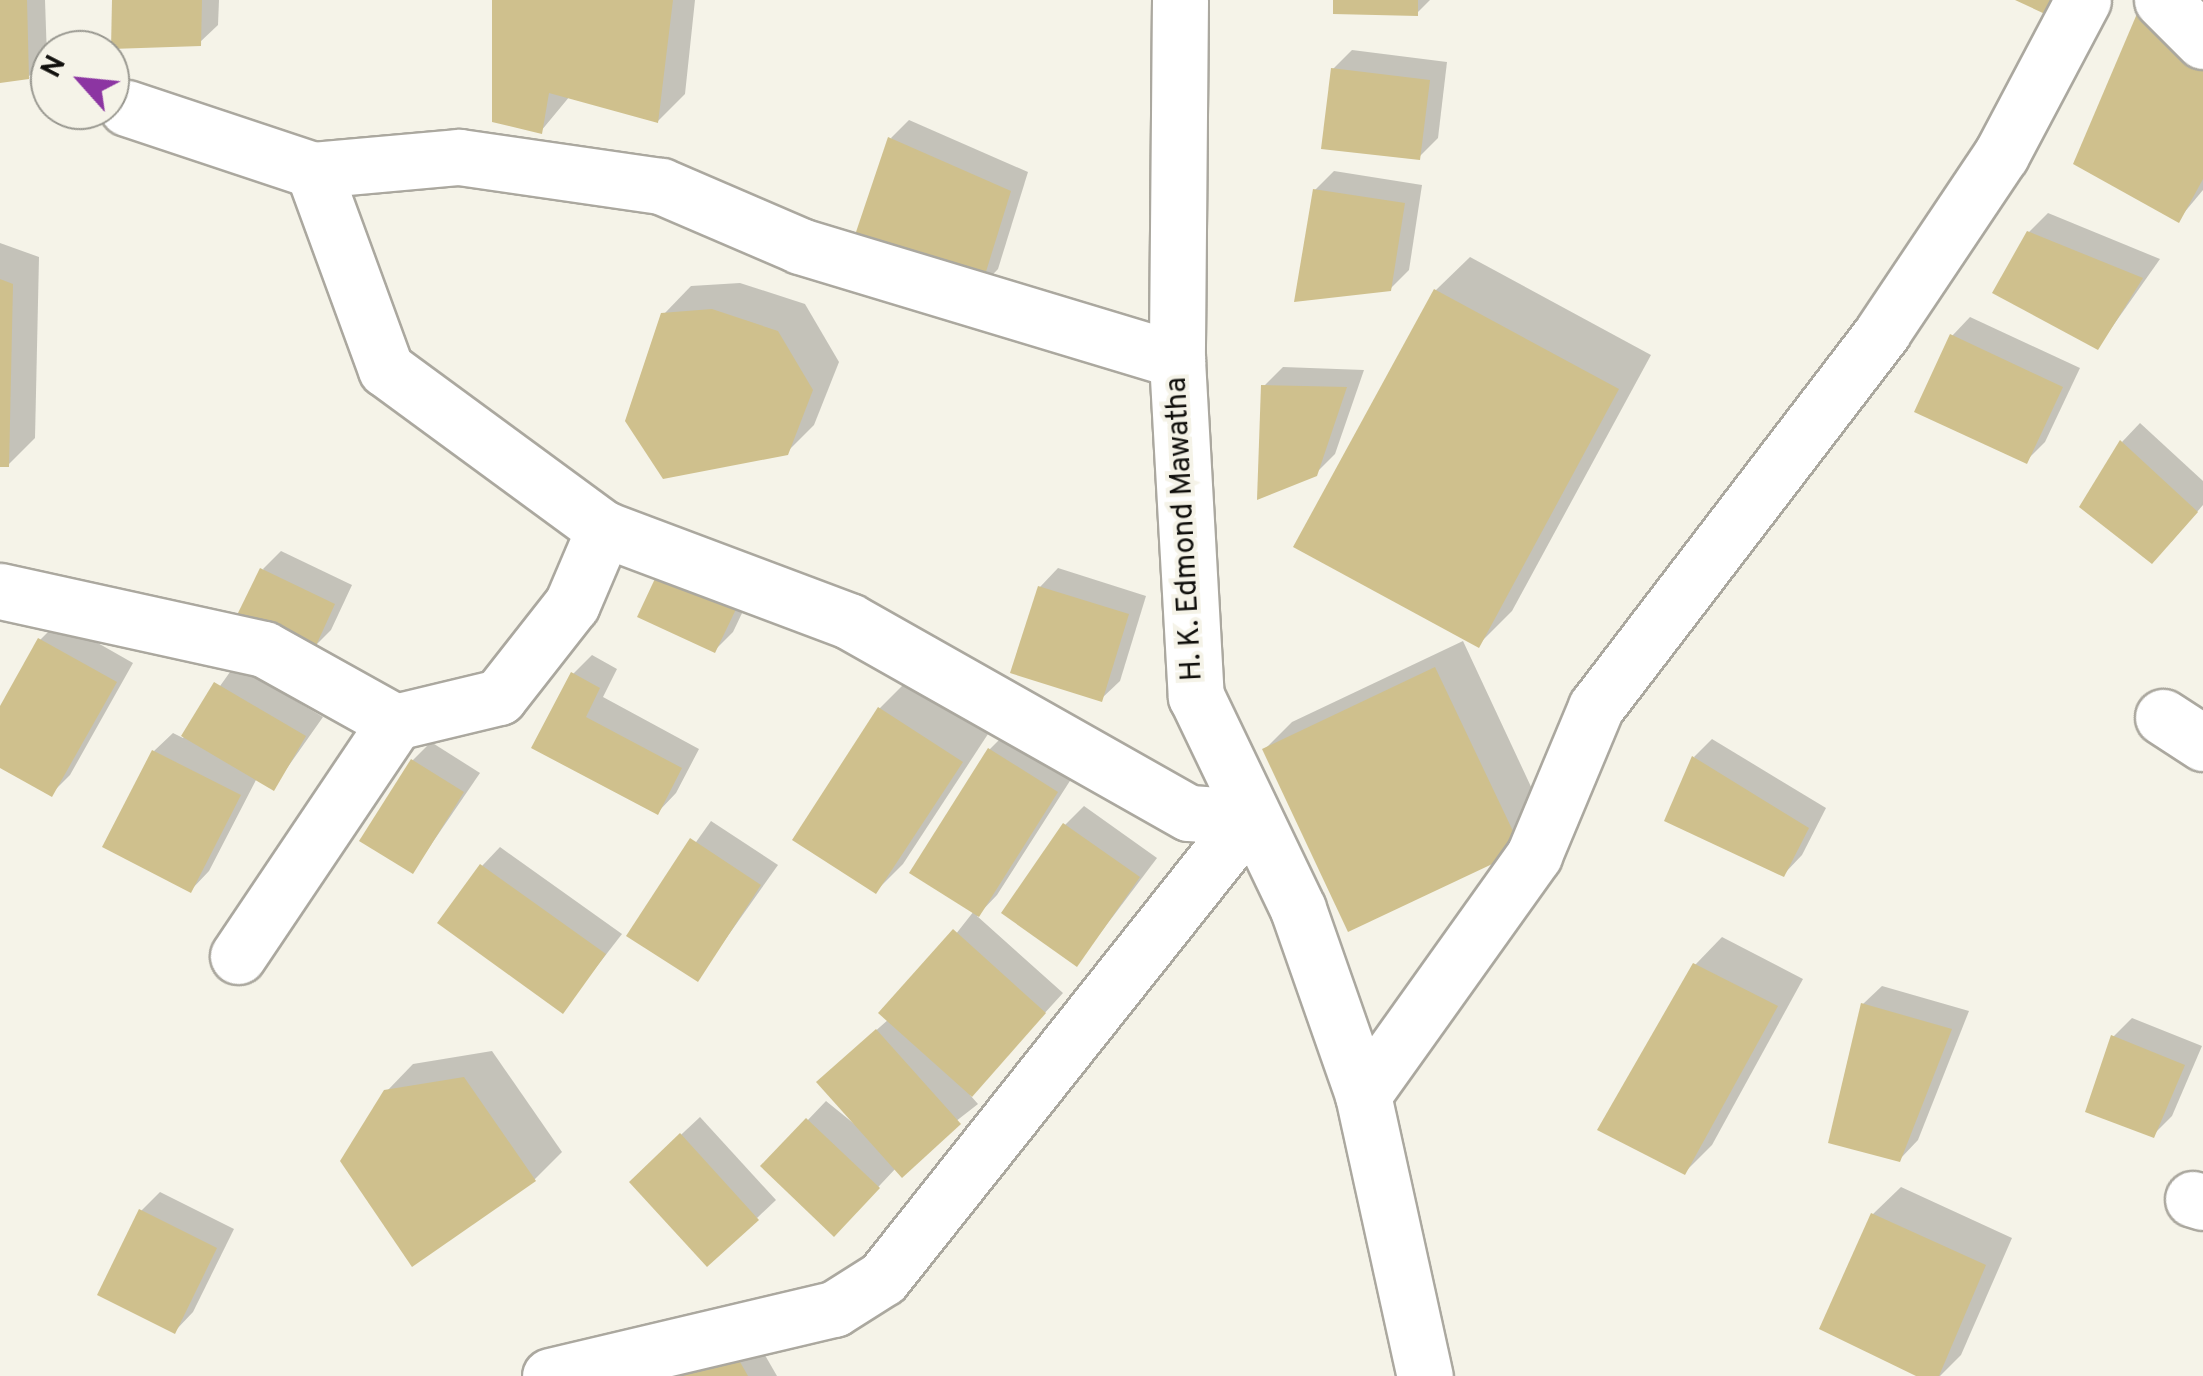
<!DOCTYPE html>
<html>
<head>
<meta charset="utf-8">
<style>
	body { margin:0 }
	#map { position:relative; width:2203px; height:1376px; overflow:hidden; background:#f5f3e8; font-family:Overpass,sans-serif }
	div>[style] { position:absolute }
	.shadow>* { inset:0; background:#0003 }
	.building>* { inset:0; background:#cfc08d }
	.roads { filter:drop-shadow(2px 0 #aba89f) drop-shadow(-2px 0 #aba89f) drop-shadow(0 2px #aba89f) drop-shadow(0 -2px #aba89f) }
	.street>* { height:55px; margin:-27.5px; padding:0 27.5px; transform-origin:27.5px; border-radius:27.5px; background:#fff }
	.primary>* { height:55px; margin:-27.5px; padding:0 27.5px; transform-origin:27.5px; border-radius:27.5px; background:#fff }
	span { translate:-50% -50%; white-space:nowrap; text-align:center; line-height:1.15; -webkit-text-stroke:8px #f5f3e8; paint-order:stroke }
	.street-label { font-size:30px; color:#100f0c }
	.north { position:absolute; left:30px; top:30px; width:100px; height:100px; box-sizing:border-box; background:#f5f3e8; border:2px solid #999890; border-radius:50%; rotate:297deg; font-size:28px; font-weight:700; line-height:40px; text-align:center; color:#100f0c }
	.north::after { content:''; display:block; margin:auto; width:35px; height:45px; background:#8c35a2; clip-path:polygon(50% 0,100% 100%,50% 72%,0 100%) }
</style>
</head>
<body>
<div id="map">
	<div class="shadow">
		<div style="clip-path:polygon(0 0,45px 0,47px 58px,28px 77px,0 81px)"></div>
		<div style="clip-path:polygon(114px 0,219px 0,218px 25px,199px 43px)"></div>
		<div style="clip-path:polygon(495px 0,695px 0,685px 94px,658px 121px,570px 96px,541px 131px)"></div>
		<div style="clip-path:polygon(1336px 0,1430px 0,1417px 13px)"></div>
		<div style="clip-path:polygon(2203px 31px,2203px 190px,2178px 220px)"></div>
		<div style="clip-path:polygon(1352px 50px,1447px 62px,1438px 138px,1419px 157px,1333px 69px)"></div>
		<div style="clip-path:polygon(909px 120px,1028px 172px,998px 269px,980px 288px,891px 138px)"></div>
		<div style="clip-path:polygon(1334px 171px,1422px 185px,1409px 270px,1390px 289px,1315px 190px)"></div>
		<div style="clip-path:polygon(2048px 213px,2160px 259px,2098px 347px,2029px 232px)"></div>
		<div style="clip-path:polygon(0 243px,39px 257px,35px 438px,8px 465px,0 465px)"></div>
		<div style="clip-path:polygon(1470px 257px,1651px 355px,1512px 611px,1478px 645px,1436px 290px)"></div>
		<div style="clip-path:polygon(740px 283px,805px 304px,839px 362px,814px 425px,786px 453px,664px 314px,691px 286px)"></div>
		<div style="clip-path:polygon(1970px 317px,2080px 368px,2045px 442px,2026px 461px,1952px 336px)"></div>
		<div style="clip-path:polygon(1283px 367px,1364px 370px,1335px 454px,1315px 474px,1264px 386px)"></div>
		<div style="clip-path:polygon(2140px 423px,2203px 481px,2203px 505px,2171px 542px,2122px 442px)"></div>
		<div style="clip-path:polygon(281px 551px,352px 585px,331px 630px,312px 649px,263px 569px)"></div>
		<div style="clip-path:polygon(1058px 568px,1146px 596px,1120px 681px,1101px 699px,1040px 587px)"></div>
		<div style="clip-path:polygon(755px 586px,733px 632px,715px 650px,641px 616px)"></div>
		<div style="clip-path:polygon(59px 621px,133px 663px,70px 775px,51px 794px,0 765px,0 711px,40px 640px)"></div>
		<div style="clip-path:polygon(1463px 641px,1547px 821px,1520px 848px,1265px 749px,1292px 722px)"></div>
		<div style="clip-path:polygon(592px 655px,617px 669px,603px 697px,699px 749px,676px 793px,658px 812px,535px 747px,573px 674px)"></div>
		<div style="clip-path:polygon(235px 665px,323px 717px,273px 788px,257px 778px,209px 871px,191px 890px,154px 751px,173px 733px,183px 738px)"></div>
		<div style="clip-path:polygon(907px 681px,988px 734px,903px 864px,876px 891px,795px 839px,880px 708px)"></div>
		<div style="clip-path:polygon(1008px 731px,1075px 773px,997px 895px,977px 916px,1063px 993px,970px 1095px,978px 1104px,896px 1168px,852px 1215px,764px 1166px,826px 1101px,863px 1131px,838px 1064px,889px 1019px,974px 911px,990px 749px)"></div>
		<div style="clip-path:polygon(1712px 739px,1826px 808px,1802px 855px,1784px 874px,1694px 757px)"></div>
		<div style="clip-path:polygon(431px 742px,480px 773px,413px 871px,413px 760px)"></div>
		<div style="clip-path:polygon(1084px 806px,1157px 858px,1077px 964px,1065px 825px)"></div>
		<div style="clip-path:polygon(711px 821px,778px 865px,698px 978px,630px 935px)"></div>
		<div style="clip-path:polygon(500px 847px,622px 934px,563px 1010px,482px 866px)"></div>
		<div style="clip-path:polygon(1722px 937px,1803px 979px,1712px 1145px,1685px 1172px,1695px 965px)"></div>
		<div style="clip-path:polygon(1882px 986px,1969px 1011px,1918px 1140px,1900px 1159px,1863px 1004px)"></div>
		<div style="clip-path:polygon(2132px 1018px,2202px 1046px,2172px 1116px,2153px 1135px,2113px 1037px)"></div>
		<div style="clip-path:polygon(492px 1051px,562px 1152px,535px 1179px,413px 1263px,386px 1092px,413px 1064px)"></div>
		<div style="clip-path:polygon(700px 1117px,776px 1200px,757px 1218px,651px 1163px)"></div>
		<div style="clip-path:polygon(1901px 1187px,2012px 1238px,1961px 1355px,1940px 1376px,1922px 1376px,1873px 1214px)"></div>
		<div style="clip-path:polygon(160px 1192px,234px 1229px,193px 1312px,175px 1331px,141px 1211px)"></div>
		<div style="clip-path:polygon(750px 1329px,777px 1376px,675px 1376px,685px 1366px)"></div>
	</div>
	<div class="building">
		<div style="clip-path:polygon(0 0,27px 0,29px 79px,0 83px)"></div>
		<div style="clip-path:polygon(112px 0,202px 0,201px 46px,111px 49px)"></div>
		<div style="clip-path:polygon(492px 0,673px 0,658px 123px,549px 93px,542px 134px,492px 122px)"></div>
		<div style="clip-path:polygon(1333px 0,1418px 0,1418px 16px,1333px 14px)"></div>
		<div style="clip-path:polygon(2015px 0,2067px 0,2058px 20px)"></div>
		<div style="clip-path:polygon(2139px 9px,2203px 66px,2203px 179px,2179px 223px,2073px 164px)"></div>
		<div style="clip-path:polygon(1331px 68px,1430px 80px,1420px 160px,1321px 149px)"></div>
		<div style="clip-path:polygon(888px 137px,1011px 191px,980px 291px,855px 235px)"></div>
		<div style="clip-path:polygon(1313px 189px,1405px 203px,1391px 291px,1294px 302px)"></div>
		<div style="clip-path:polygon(2027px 231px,2143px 278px,2098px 350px,1992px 293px)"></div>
		<div style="clip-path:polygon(0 279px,13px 284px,9px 467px,0 467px)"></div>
		<div style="clip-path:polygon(1434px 289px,1619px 389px,1479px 648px,1293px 547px)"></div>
		<div style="clip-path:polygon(712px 309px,778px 331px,813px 390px,788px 455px,663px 479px,625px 421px,661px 313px)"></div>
		<div style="clip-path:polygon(1950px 334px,2063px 387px,2027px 464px,1914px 412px)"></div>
		<div style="clip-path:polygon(1261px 385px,1347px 387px,1317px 476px,1257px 500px)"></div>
		<div style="clip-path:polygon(2120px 440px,2198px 512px,2152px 564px,2079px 507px)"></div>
		<div style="clip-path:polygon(260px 568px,335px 604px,313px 652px,237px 615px)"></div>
		<div style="clip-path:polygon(660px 568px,738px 605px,715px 653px,637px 617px)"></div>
		<div style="clip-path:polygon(1038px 586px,1129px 614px,1102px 702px,1010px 673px)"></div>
		<div style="clip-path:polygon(38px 638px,117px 682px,52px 797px,0 768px,0 706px)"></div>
		<div style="clip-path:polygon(1435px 667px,1522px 850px,1348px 932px,1262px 749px)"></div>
		<div style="clip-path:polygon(571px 672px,600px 688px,586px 717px,682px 768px,658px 815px,531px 748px)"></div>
		<div style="clip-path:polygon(214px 682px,306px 736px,274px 791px,181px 736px)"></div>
		<div style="clip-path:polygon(878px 707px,963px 762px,876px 894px,792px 840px)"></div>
		<div style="clip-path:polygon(988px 748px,1058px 792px,979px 917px,909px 873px)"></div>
		<div style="clip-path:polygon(152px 750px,241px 795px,191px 893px,102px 847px)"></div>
		<div style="clip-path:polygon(1692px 756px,1809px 828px,1784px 877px,1664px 821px)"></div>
		<div style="clip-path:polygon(411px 759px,464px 792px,413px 874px,359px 841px)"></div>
		<div style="clip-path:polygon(1063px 823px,1140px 877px,1077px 967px,1001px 913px)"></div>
		<div style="clip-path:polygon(690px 838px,761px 885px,698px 982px,626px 936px)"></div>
		<div style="clip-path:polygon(480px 864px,606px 954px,563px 1014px,437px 923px)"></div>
		<div style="clip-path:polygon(953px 929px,1046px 1013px,972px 1097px,878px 1013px)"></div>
		<div style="clip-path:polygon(1693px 963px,1778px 1006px,1685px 1175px,1597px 1130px)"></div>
		<div style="clip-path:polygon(1861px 1003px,1952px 1029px,1900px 1162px,1828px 1143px)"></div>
		<div style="clip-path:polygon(876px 1029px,961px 1124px,902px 1178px,816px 1082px)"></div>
		<div style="clip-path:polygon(2111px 1035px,2185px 1065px,2154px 1138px,2085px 1112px)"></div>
		<div style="clip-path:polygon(464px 1077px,536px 1181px,412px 1267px,340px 1161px,384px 1090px)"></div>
		<div style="clip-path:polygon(806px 1118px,880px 1188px,834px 1237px,760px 1166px)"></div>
		<div style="clip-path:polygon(680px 1133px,759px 1220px,707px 1267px,629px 1182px)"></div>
		<div style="clip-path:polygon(139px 1209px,217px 1248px,175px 1334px,97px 1295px)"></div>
		<div style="clip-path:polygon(1871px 1213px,1986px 1265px,1939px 1376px,1916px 1376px,1819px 1329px)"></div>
		<div style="clip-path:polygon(731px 1346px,748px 1376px,678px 1376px)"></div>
	</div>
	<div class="roads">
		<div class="street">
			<div style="left:2162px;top:0;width:58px;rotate:45deg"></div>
			<div style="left:127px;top:108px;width:196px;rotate:18.4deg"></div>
			<div style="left:313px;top:170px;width:212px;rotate:69.9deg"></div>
			<div style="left:386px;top:369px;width:270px;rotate:36.3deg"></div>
			<div style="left:604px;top:529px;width:262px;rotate:20.6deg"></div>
			<div style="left:849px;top:621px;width:390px;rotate:29.5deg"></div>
			<div style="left:1189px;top:813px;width:60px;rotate:3.8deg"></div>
			<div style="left:313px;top:170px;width:147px;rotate:-5.1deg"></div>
			<div style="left:459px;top:157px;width:204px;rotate:8.2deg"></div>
			<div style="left:661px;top:186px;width:151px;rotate:23.3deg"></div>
			<div style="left:800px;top:246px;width:394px;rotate:16.8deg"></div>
			<div style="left:0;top:591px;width:270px;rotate:12.4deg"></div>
			<div style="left:264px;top:649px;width:150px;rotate:29.1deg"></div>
			<div style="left:395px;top:722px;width:107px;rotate:-13.5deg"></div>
			<div style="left:499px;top:697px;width:118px;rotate:-51.9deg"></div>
			<div style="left:572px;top:604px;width:82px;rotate:-66.9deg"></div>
			<div style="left:2163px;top:717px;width:48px;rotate:33deg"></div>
			<div style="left:238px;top:956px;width:282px;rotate:-56.1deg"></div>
			<div style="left:1363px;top:1095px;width:295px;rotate:-54.5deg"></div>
			<div style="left:1534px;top:855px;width:160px;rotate:-67.3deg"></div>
			<div style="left:1596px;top:707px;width:473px;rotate:-52.6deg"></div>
			<div style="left:1883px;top:331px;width:212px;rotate:-56.2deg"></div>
			<div style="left:2001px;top:155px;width:175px;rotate:-62.1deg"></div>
			<div style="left:2193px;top:1199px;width:10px;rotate:17deg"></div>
			<div style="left:550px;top:1376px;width:292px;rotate:-13.3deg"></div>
			<div style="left:834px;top:1309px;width:58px;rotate:-32.3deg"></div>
			<div style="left:883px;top:1278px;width:589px;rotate:-51.55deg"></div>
		</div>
		<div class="primary">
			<div style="left:1180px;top:0;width:360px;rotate:90.5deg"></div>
			<div style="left:1177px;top:360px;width:337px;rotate:86.8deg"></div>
			<div style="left:1196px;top:696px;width:236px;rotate:64.4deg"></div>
			<div style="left:1298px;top:909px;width:197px;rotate:70.7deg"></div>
			<div style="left:1363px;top:1095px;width:288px;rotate:77.6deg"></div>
		</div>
	</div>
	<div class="street-label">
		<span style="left:1186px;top:529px;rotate:-93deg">H. K. Edmond Mawatha</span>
	</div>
	<div class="north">N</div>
</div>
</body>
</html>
